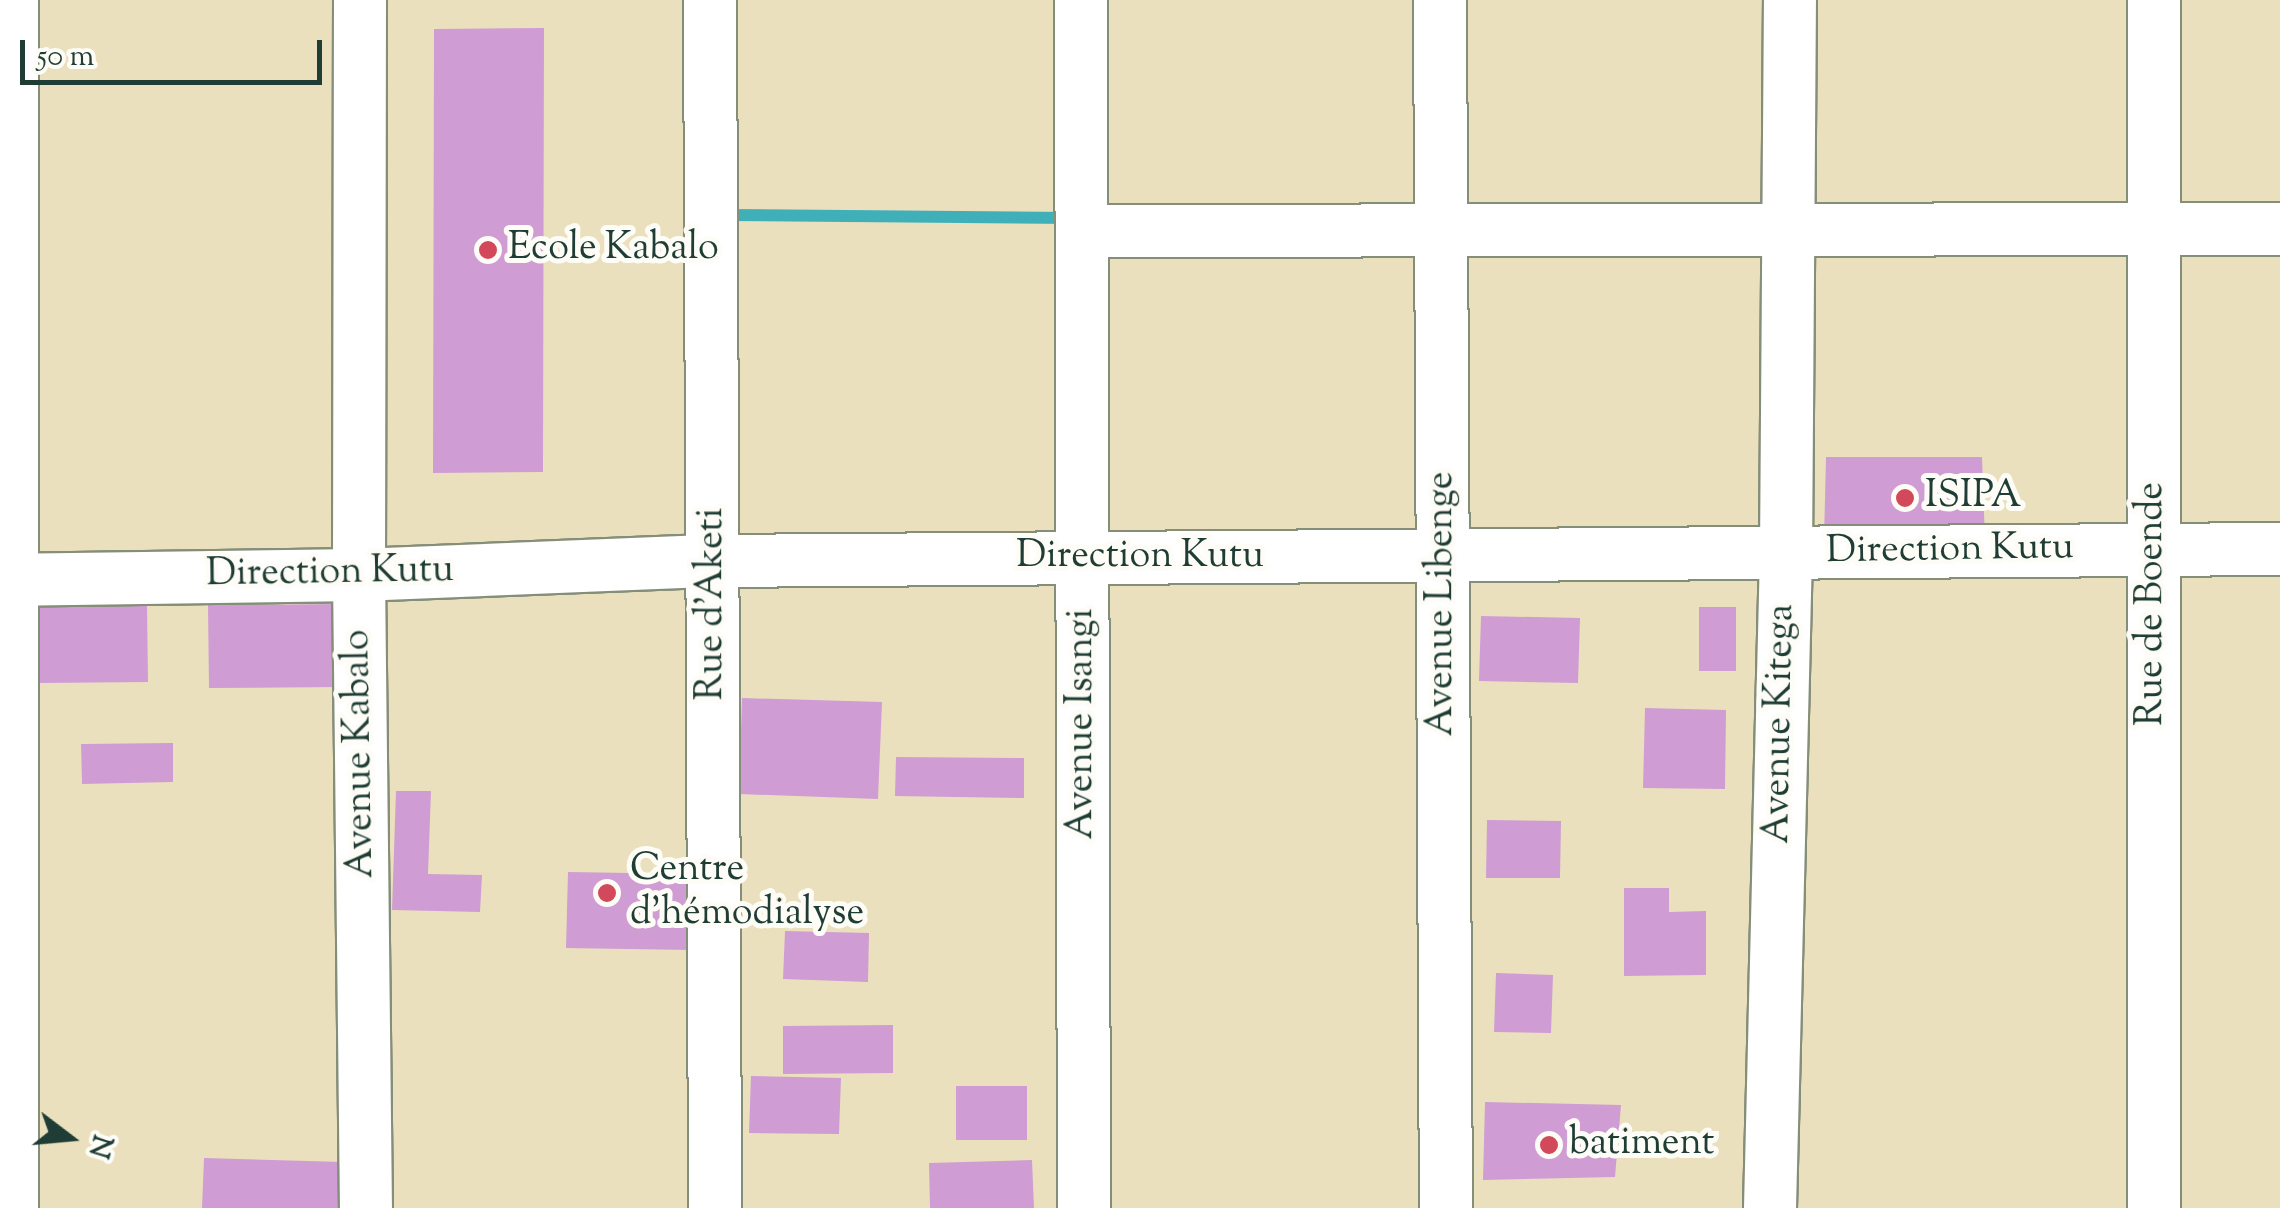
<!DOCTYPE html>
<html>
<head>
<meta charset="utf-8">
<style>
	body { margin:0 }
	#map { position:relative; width:2280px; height:1208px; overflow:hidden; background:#ebe0be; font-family:"Sorts Mill Goudy",serif }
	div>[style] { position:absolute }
	.stream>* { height:12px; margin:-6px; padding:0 6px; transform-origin:6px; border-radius:6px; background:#3fb0b8 }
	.building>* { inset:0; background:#cf9cd4 }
	.roads { filter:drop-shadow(2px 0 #858e79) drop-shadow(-2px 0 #858e79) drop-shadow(0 2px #858e79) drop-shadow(0 -2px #858e79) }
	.minor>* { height:52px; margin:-26px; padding:0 26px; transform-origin:26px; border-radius:26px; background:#fff }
	.dots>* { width:28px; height:28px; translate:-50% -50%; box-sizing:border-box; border:5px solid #fdfcf7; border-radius:50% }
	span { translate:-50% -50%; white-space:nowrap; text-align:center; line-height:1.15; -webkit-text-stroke:10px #fdfcf7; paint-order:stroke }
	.poi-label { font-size:38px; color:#1f3d34 }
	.left { translate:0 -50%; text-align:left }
	.street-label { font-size:38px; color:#1f3d34 }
	.north { position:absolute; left:20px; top:1088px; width:100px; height:100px; -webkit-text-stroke:8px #fdfcf7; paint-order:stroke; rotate:106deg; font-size:28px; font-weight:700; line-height:40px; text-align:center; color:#1f3d34 }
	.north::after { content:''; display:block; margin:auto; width:35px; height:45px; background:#1f3d34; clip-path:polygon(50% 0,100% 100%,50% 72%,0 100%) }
	.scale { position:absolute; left:20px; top:40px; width:302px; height:45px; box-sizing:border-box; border:5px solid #1f3d34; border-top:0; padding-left:12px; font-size:30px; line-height:35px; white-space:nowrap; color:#1f3d34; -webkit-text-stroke:8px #fdfcf7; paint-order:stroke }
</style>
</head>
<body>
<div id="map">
	<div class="stream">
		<div style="left:723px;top:215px;width:350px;rotate:0.5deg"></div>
	</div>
	<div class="building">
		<div style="clip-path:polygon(544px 28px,543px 472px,433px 473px,434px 29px)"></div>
		<div style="clip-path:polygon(1826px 457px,1982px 457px,1985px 540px,1824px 540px)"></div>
		<div style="clip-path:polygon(343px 604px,343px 687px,209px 688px,208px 605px)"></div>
		<div style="clip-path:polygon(147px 605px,148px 682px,39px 683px,38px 607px)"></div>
		<div style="clip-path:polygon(1699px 607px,1736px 607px,1736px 671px,1699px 671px)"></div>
		<div style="clip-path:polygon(1481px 616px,1580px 618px,1578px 683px,1479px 681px)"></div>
		<div style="clip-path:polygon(742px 698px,882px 702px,878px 799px,739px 794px)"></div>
		<div style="clip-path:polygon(1645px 708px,1726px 710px,1725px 789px,1643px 788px)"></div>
		<div style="clip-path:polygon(173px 743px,173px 782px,82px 784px,81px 744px)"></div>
		<div style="clip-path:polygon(896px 757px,1024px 758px,1024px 798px,895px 796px)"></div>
		<div style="clip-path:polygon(396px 791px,431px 791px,428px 874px,482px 875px,480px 912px,392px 910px)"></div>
		<div style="clip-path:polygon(1487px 820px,1561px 821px,1560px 878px,1486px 878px)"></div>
		<div style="clip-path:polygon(568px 872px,691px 874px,690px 950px,566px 948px)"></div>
		<div style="clip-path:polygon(1624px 888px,1669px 888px,1669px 912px,1706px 911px,1706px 975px,1624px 976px)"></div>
		<div style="clip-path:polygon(785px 931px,869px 933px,868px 982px,783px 979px)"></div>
		<div style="clip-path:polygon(1496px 973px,1553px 975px,1551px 1033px,1494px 1032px)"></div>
		<div style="clip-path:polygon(893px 1025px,893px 1073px,783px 1074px,783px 1026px)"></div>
		<div style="clip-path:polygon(751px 1076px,841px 1078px,839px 1134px,749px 1133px)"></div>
		<div style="clip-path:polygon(956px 1086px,1027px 1086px,1027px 1140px,956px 1140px)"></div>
		<div style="clip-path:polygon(1485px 1102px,1621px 1105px,1615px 1177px,1483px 1180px)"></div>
		<div style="clip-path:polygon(204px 1158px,343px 1162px,342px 1208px,202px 1208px)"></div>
		<div style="clip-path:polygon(1032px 1160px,1034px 1208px,930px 1208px,929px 1163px)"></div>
	</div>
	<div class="roads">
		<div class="minor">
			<div style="left:12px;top:0;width:1208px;rotate:90deg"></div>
			<div style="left:360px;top:0;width:575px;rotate:90.1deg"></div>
			<div style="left:359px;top:575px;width:633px;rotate:89.37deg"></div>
			<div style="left:710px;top:0;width:1208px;rotate:89.76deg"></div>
			<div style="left:1081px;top:0;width:1208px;rotate:89.86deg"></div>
			<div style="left:1440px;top:0;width:1208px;rotate:89.72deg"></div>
			<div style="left:2154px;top:0;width:1208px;rotate:90deg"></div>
			<div style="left:1082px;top:231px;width:1198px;rotate:-0.1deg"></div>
			<div style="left:0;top:580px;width:359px;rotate:-0.8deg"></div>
			<div style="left:359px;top:575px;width:354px;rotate:-2.3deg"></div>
			<div style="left:713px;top:561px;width:1567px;rotate:-0.44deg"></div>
			<div style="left:1770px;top:1208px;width:654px;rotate:-88.6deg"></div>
			<div style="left:1786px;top:554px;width:554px;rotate:-89.59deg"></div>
		</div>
	</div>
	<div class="dots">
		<div style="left:488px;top:250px;background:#d1495b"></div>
		<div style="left:1905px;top:498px;background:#d1495b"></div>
		<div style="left:607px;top:893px;background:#d1495b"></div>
		<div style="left:1549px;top:1145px;background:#d1495b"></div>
	</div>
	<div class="poi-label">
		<span class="left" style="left:508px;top:250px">Ecole Kabalo</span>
		<span class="left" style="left:1925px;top:498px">ISIPA</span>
		<span class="left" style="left:630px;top:893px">Centre<br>d'hémodialyse</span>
		<span class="left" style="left:1569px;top:1145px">batiment</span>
	</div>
	<div class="street-label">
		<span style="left:1950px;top:551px;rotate:-1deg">Direction Kutu</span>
		<span style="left:1140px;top:558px">Direction Kutu</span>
		<span style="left:330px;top:574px;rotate:-1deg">Direction Kutu</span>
		<span style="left:713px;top:604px;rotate:-90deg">Rue d'Aketi</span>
		<span style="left:1443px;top:604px;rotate:-90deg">Avenue Libenge</span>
		<span style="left:2153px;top:604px;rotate:-90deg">Rue de Boende</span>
		<span style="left:1083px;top:724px;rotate:-90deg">Avenue Isangi</span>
		<span style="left:1781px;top:724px;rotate:-89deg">Avenue Kitega</span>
		<span style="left:361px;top:754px;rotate:-91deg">Avenue Kabalo</span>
	</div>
	<div class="north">N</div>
	<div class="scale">50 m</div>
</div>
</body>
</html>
